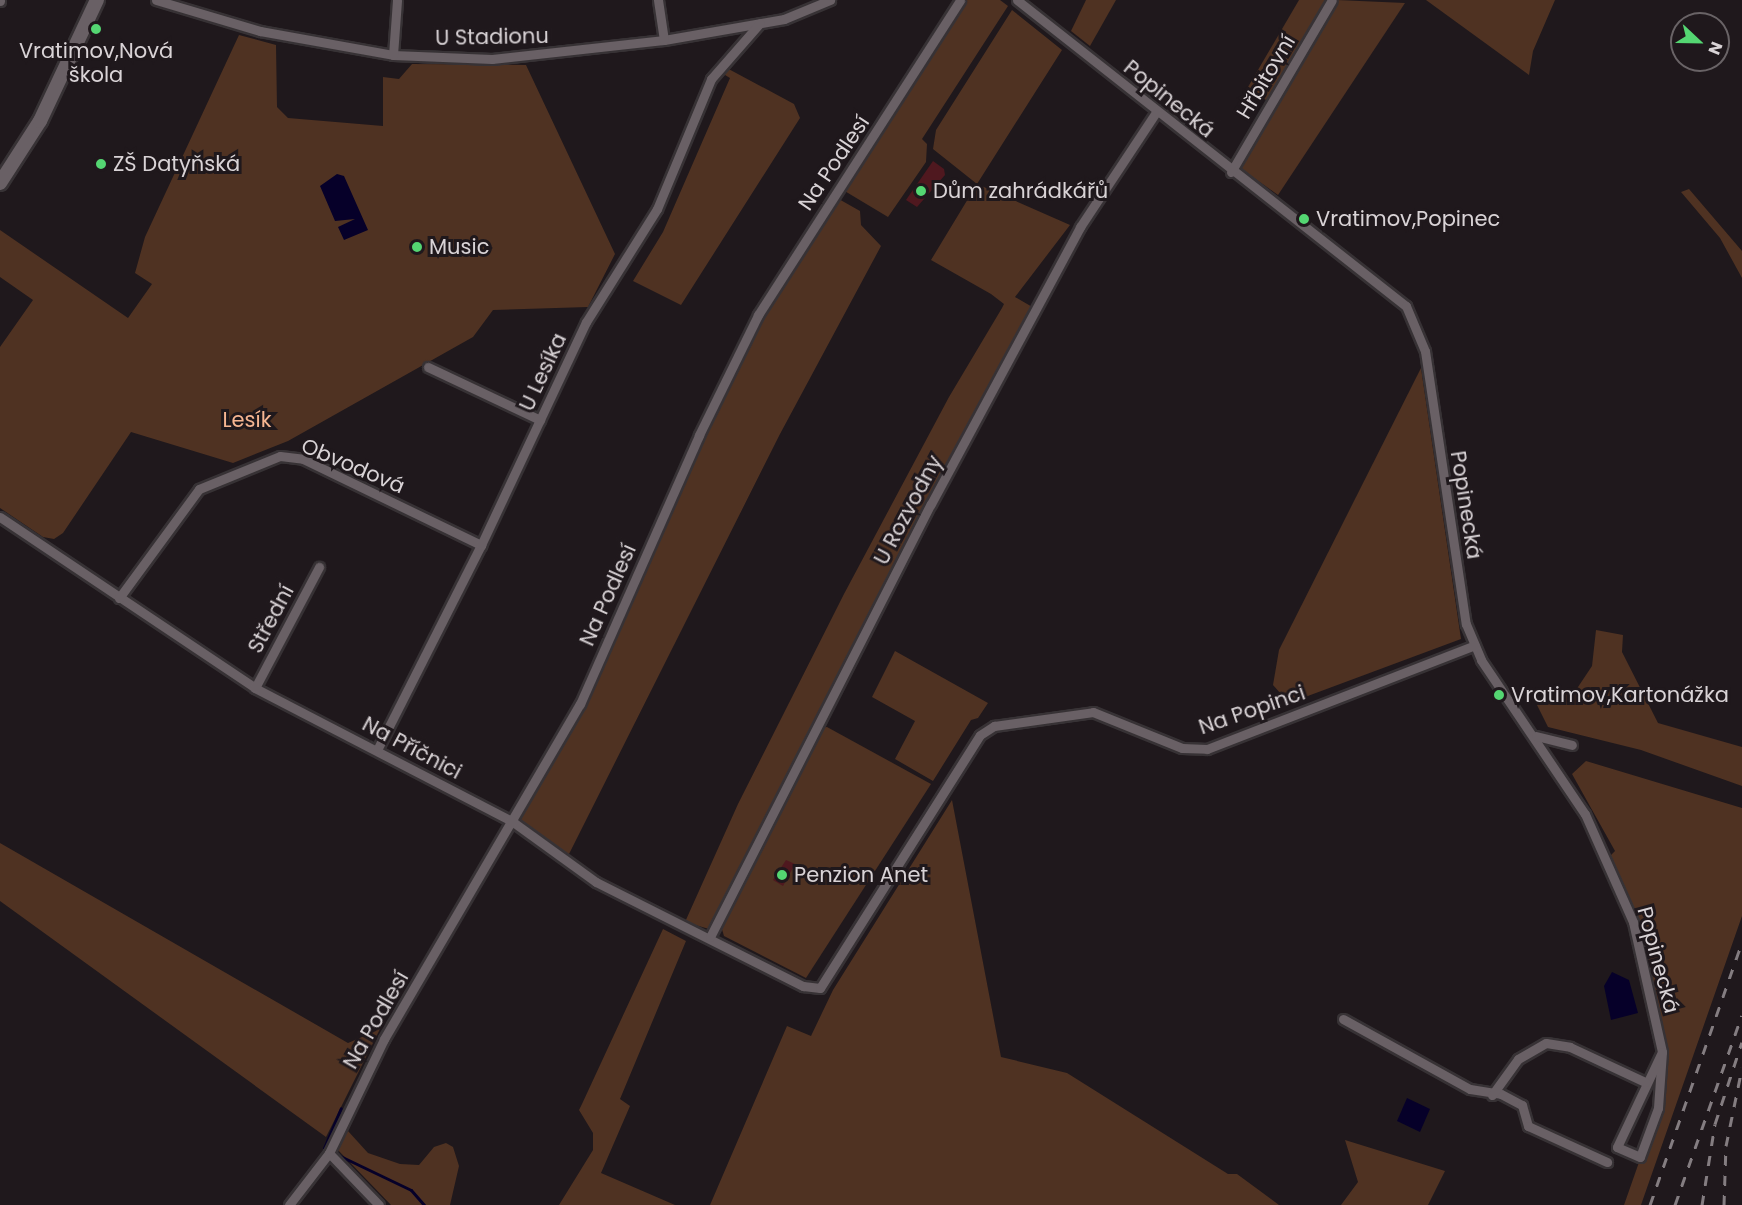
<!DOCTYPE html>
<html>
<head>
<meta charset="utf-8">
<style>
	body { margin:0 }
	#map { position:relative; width:1742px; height:1205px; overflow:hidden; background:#1f181c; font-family:Poppins,sans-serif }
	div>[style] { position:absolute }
	.green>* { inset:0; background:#4f3222 }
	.water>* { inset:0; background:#060029 }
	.stream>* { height:3px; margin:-1.5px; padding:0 1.5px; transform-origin:1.5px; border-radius:1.5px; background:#060029 }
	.building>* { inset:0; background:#4f181f }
	.roads { filter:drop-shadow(2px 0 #373235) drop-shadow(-2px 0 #373235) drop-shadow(0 2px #373235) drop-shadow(0 -2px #373235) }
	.street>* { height:9px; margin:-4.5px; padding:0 4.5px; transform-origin:4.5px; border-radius:4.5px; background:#696065 }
	.secondary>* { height:14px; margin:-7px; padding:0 7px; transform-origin:7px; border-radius:7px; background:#696065 }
	.rail>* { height:3px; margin-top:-1.5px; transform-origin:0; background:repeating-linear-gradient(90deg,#847d81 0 10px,transparent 0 20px) }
	.dots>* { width:16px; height:16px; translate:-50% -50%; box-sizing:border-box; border:3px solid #1f181c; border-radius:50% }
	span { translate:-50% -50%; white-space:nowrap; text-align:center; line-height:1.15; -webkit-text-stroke:6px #1f181c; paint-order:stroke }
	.street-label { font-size:21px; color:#d9d3d6 }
	.poi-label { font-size:21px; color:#d9d3d6 }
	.left { translate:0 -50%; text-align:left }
	.park-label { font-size:21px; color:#f6b591 }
	.north { position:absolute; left:1670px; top:12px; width:60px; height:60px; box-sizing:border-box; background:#1f181c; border:2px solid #696366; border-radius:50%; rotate:112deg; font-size:16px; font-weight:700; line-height:24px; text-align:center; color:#d9d3d6 }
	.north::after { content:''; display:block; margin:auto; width:21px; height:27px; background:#54d672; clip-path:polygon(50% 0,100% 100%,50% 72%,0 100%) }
</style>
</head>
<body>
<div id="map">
	<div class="green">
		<div style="clip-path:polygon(966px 0,1000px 0,1008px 6px,922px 139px,927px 144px,926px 162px,888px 217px,843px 190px)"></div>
		<div style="clip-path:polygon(1086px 0,1116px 0,1090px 46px,1071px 31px)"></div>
		<div style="clip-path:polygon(1299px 0,1333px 0,1270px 103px,1248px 87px)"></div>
		<div style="clip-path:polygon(1337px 0,1405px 3px,1278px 195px,1240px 168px)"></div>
		<div style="clip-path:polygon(1426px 0,1555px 0,1533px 51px,1529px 75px)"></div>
		<div style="clip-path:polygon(1012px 10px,1062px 50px,977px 184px,1070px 225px,1015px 297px,1034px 308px,860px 630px,709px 929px,685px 922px,738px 804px,844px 594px,949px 397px,1002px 308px,1004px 304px,991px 294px,931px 260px,977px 184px,933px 149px,936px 130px)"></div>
		<div style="clip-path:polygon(239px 35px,276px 45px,277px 107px,288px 118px,383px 126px,383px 77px,399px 79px,412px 64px,526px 65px,615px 254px,588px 307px,493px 310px,473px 337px,288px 441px,233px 463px,131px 432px,63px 533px,54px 539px,43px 537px,0 508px,0 347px,33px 300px,0 277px,0 230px,128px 318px,152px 284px,135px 273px,145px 237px)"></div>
		<div style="clip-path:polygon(723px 66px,794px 104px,800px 118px,681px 305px,633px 281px,663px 232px,730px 78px,720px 72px)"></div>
		<div style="clip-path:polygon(1689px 189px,1742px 251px,1742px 278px,1720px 238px,1681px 192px)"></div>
		<div style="clip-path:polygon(837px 198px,860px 211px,861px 225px,881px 246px,780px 434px,568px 856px,520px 821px,580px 708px,724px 392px,760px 323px)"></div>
		<div style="clip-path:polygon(1421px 368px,1461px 639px,1289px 703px,1273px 685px,1279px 650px)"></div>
		<div style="clip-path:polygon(1596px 630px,1623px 635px,1622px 652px,1658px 723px,1742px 747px,1742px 786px,1641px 750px,1548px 727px,1537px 705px,1556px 694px,1574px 693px,1592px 666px)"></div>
		<div style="clip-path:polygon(895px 651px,988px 703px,978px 718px,971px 720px,933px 781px,895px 759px,915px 721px,872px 697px)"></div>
		<div style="clip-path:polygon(827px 727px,931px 784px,806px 978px,724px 936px,721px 926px,819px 728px)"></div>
		<div style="clip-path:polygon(1586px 761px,1742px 808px,1742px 916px,1641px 1205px,1624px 1205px,1658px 1108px,1662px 1052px,1625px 903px,1629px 898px,1610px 856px,1615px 851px,1572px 774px)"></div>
		<div style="clip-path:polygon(952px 800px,1001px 1057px,1067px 1073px,1228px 1174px,1237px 1174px,1279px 1205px,710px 1205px,787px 1026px,811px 1036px,833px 990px)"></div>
		<div style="clip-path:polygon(0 843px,348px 1043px,376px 1031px,384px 1021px,326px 1137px,0 901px)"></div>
		<div style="clip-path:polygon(663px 929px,686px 941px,620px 1099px,630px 1106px,601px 1173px,675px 1205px,559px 1205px,593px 1150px,593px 1133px,579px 1110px,582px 1104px)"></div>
		<div style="clip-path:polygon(348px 1131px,368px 1153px,400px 1164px,419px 1165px,434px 1147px,446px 1143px,453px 1147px,459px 1166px,450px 1205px,391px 1205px,337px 1149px)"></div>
		<div style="clip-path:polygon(1345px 1140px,1445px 1171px,1428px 1205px,1341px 1205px,1358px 1182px)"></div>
	</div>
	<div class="water">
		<div style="clip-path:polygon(337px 174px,344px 176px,368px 230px,344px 240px,338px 227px,355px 219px,335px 221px,320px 186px)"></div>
		<div style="clip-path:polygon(1612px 972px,1629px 980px,1638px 1013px,1611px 1020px,1604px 986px)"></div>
		<div style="clip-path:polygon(1407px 1098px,1430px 1109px,1420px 1132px,1397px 1121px)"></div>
	</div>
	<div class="stream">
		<div style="left:324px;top:1148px;width:43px;rotate:-67deg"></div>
		<div style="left:338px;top:1155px;width:81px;rotate:25.6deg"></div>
		<div style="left:411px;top:1190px;width:20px;rotate:49deg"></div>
	</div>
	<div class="building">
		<div style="clip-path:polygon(933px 161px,944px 169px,945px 175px,917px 207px,906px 200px)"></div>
		<div style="clip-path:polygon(786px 860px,795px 864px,783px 886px,773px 880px)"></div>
	</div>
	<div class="roads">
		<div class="street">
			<div style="left:156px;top:0;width:109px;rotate:16.6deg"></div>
			<div style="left:260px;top:31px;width:135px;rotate:10.2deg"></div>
			<div style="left:393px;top:55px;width:99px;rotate:2.3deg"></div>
			<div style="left:492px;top:59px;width:173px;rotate:-6.3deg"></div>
			<div style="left:664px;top:40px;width:122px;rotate:-9.9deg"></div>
			<div style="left:784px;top:19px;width:50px;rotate:-22.4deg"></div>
			<div style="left:658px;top:0;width:40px;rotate:81.5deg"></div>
			<div style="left:1017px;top:0;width:495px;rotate:38.2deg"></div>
			<div style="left:1406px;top:306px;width:49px;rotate:67.1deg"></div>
			<div style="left:1425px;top:351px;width:276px;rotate:81.5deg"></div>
			<div style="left:1466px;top:624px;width:39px;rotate:67deg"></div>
			<div style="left:1481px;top:660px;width:186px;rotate:56deg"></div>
			<div style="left:1585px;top:814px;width:118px;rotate:66deg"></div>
			<div style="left:1633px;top:922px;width:133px;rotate:77.4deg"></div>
			<div style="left:1662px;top:1052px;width:56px;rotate:94.1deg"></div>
			<div style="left:1658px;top:1108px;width:52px;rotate:110.2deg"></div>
			<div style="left:1640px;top:1157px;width:25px;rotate:-157deg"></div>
			<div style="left:1617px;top:1147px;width:105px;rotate:-64.7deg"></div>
			<div style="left:0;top:1px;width:1px;rotate:-90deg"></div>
			<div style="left:393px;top:55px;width:55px;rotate:-85.8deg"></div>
			<div style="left:1231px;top:172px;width:199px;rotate:-59.6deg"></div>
			<div style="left:428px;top:367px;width:124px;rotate:25.3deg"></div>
			<div style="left:0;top:517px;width:307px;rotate:33.8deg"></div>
			<div style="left:255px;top:688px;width:291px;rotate:27.4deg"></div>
			<div style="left:513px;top:822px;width:102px;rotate:35.9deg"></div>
			<div style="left:596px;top:882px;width:232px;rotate:26.7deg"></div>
			<div style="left:803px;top:986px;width:17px;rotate:7deg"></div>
			<div style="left:820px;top:988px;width:299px;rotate:-57.7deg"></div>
			<div style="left:980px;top:735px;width:17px;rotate:-33deg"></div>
			<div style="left:994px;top:726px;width:100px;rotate:-8deg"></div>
			<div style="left:1093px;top:712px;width:96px;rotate:22deg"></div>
			<div style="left:1182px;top:748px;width:25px;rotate:2deg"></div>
			<div style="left:1207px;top:749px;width:287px;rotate:-21.2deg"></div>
			<div style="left:119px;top:598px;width:135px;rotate:-53.7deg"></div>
			<div style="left:199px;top:489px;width:87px;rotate:-22.2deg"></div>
			<div style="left:280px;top:456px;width:23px;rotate:7deg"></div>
			<div style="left:303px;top:459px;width:198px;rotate:25.8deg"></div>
			<div style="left:255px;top:688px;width:137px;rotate:-62.1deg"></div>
			<div style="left:1536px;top:736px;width:37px;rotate:14deg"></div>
			<div style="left:377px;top:750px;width:230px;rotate:-63.1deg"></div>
			<div style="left:481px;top:545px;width:246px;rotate:-64.8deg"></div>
			<div style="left:586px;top:322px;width:133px;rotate:-57.9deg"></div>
			<div style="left:657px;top:209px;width:141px;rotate:-67.4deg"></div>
			<div style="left:711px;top:79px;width:74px;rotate:-48.8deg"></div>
			<div style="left:710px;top:937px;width:486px;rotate:-63deg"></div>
			<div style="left:931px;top:504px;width:315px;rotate:-61.7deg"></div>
			<div style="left:1080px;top:227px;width:138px;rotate:-56.5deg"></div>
			<div style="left:1343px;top:1019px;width:145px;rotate:28.9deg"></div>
			<div style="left:1470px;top:1089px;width:31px;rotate:9deg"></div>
			<div style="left:1501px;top:1094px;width:24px;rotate:28deg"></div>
			<div style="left:1522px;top:1105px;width:22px;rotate:74deg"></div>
			<div style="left:1528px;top:1126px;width:87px;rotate:24.5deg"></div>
			<div style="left:1492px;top:1095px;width:44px;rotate:-54.2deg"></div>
			<div style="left:1518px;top:1059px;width:32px;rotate:-30deg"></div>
			<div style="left:1546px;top:1043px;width:24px;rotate:9deg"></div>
			<div style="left:1570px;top:1047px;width:83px;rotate:25deg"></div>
			<div style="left:329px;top:1153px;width:72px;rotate:46.1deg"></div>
			<div style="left:289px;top:1205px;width:66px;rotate:-52.4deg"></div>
			<div style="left:329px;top:1153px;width:127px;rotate:-64.2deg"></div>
			<div style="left:384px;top:1039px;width:388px;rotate:-59.7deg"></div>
			<div style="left:580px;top:704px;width:294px;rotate:-66.1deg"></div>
			<div style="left:699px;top:435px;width:134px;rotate:-63.8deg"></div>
			<div style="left:758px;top:315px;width:374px;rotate:-57.3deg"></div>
		</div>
		<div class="secondary">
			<div style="left:0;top:183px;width:74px;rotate:-57.2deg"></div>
			<div style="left:40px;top:121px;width:134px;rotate:-64.8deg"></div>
		</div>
	</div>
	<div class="rail">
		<div style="left:1650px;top:1205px;width:278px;rotate:-70.7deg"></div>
		<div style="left:1675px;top:1205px;width:201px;rotate:-70.6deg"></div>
		<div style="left:1702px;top:1205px;width:82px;rotate:-80.9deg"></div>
		<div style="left:1715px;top:1124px;width:86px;rotate:-71.8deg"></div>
		<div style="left:1724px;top:1205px;width:59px;rotate:-88.1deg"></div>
		<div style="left:1726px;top:1146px;width:80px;rotate:-78.4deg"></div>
	</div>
	<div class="dots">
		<div style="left:96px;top:29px;background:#54d672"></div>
		<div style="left:101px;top:164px;background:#54d672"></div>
		<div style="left:921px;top:191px;background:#54d672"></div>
		<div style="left:1304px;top:219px;background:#54d672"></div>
		<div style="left:417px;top:247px;background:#54d672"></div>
		<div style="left:1499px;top:695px;background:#54d672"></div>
		<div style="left:782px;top:875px;background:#54d672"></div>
	</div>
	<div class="street-label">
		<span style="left:492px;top:37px;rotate:-1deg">U Stadionu</span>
		<span style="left:1266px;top:77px;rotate:-59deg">Hřbitovní</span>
		<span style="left:1169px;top:99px;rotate:39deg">Popinecká</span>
		<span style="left:834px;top:163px;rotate:-56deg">Na Podlesí</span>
		<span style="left:543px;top:372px;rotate:-65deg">U Lesíka</span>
		<span style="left:353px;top:466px;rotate:23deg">Obvodová</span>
		<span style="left:1466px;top:505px;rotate:81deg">Popinecká</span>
		<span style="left:908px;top:510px;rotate:-62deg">U Rozvodny</span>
		<span style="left:608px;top:595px;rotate:-66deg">Na Podlesí</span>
		<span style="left:271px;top:619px;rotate:-62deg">Střední</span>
		<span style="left:1252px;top:710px;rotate:-19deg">Na Popinci</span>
		<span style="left:412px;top:748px;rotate:28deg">Na Příčnici</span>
		<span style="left:1658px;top:960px;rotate:75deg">Popinecká</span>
		<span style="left:376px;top:1020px;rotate:-60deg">Na Podlesí</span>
	</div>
	<div class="poi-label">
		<span style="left:96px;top:63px">Vratimov,Nová<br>škola</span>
		<span class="left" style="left:113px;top:164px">ZŠ Datyňská</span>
		<span class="left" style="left:933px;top:191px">Dům zahrádkářů</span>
		<span class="left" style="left:1316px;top:219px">Vratimov,Popinec</span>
		<span class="left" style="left:429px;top:247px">Music</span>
		<span class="left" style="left:1511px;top:695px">Vratimov,Kartonážka</span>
		<span class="left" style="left:794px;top:875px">Penzion Anet</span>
	</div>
	<div class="park-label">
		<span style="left:247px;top:420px">Lesík</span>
	</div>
	<div class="north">N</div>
</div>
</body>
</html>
